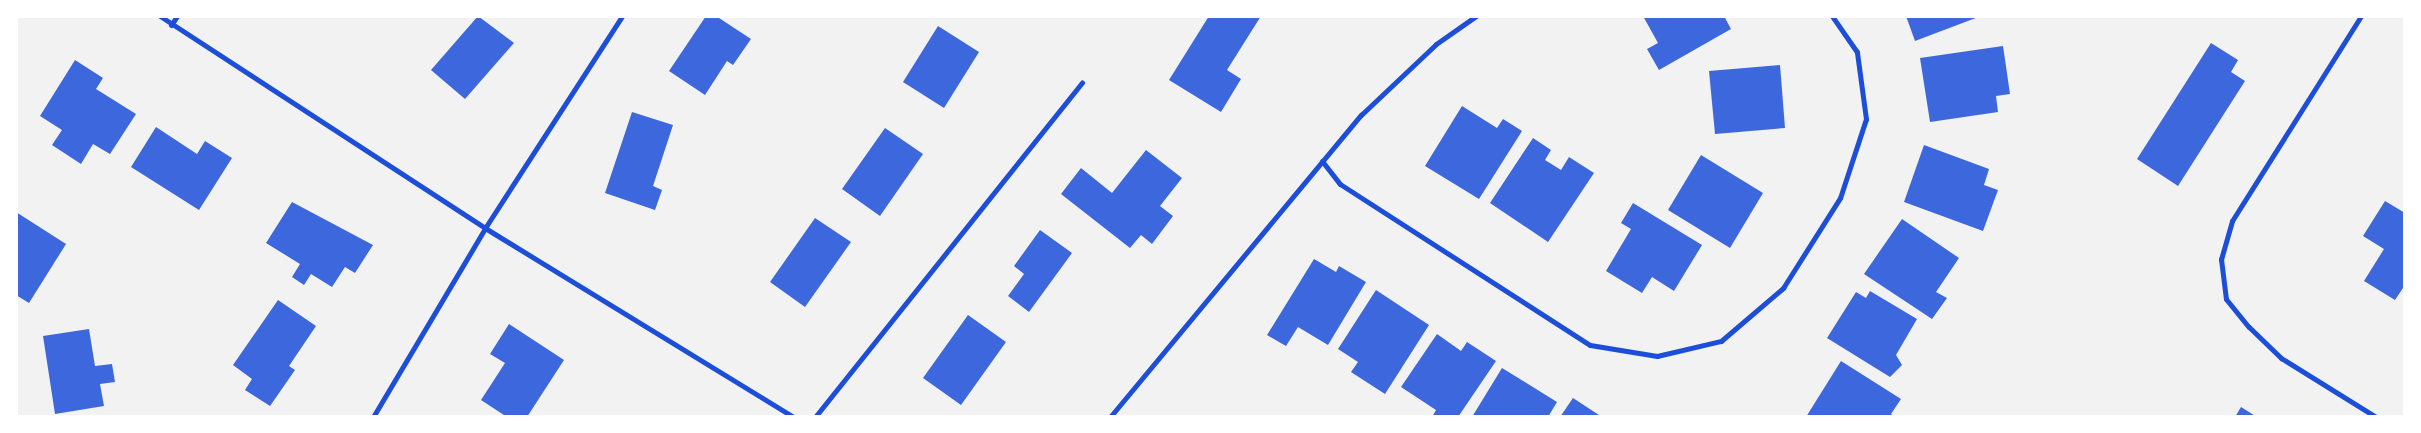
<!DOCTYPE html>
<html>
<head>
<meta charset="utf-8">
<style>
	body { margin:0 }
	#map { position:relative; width:2421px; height:433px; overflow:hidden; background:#f2f2f2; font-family:"Open Sans",sans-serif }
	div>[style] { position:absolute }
	.building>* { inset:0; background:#3d67dc }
	.minor>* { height:5px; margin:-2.5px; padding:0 2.5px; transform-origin:2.5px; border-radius:2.5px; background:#1d4ed8 }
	span { translate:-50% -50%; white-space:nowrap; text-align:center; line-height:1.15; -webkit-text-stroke:4px #fff; paint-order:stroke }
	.frame { position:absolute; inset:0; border:18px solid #fff; pointer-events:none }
</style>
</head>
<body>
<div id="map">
	<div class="building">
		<div style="clip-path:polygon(478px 16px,514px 43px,465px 99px,431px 70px)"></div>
		<div style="clip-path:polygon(706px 16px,716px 16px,751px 39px,733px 65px,727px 61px,705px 95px,669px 71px)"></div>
		<div style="clip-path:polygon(1209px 16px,1261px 16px,1227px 70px,1241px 79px,1221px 112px,1169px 80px)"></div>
		<div style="clip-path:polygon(1643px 16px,1724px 16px,1731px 29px,1659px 70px,1647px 49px,1658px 43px)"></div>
		<div style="clip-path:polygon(1906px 16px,1981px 16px,1915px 41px)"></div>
		<div style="clip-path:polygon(938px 26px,979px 52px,944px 108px,903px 82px)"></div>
		<div style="clip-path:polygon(2211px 43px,2238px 60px,2231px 72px,2245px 81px,2178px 186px,2137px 159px)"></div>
		<div style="clip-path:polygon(2003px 46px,2010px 94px,1996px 96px,1998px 112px,1930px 122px,1920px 58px)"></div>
		<div style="clip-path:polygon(75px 60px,103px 78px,96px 89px,136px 114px,110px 154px,93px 144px,81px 164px,52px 145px,62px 130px,40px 116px)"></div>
		<div style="clip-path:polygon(1780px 65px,1785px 128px,1715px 134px,1709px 71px)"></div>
		<div style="clip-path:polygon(1462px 106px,1497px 128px,1503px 119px,1522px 131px,1479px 199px,1425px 166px)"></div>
		<div style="clip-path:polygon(632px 112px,673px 125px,653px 186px,662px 190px,655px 210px,605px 193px)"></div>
		<div style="clip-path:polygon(156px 127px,197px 154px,205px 141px,232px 158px,199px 210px,131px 167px)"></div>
		<div style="clip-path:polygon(885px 128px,923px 154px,880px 216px,842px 189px)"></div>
		<div style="clip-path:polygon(1533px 138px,1551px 150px,1545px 160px,1561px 170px,1569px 157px,1594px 173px,1548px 242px,1490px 203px)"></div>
		<div style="clip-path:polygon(1924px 145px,1989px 169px,1984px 185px,1998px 190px,1983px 231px,1904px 202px)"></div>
		<div style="clip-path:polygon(1146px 150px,1182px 178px,1160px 206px,1173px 216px,1152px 244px,1141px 235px,1130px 248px,1061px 194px,1081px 168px,1112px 193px)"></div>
		<div style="clip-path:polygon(1701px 155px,1763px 193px,1730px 248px,1668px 210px)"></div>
		<div style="clip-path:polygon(2385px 201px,2405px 213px,2405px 285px,2395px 300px,2364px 281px,2384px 249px,2363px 236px)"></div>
		<div style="clip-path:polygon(292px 202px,373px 245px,355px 273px,345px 267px,332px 287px,311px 274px,304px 285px,292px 277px,300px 264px,266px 243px)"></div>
		<div style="clip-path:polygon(1633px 203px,1702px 245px,1674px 291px,1652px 277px,1642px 293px,1606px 271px,1631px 229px,1621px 223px)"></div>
		<div style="clip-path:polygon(16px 212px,66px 244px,29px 303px,16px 295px)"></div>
		<div style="clip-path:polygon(815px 218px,851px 242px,805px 307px,770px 282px)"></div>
		<div style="clip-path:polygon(1902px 219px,1959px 258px,1936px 292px,1947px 298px,1932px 319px,1864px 274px)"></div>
		<div style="clip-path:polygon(1040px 230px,1072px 253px,1029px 312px,1008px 296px,1024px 274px,1014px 266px)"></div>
		<div style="clip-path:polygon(1314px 259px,1336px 272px,1339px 266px,1366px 282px,1328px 345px,1298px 327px,1286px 346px,1267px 335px)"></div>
		<div style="clip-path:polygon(1376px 290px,1429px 325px,1385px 394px,1351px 372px,1358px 362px,1338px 349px)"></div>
		<div style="clip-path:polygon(1870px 291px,1917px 319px,1896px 355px,1902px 365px,1890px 377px,1827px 338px,1856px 292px,1866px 298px)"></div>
		<div style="clip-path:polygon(278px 300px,316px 326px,289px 366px,295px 370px,270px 406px,245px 390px,252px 379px,233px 365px)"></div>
		<div style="clip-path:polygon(968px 315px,1006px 342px,961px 405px,923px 378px)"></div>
		<div style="clip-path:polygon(509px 324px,564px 360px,527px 417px,507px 417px,481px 400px,505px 363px,490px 354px)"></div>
		<div style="clip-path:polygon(89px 329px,95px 366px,112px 364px,115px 382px,100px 384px,104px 406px,55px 414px,43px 336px)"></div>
		<div style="clip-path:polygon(1437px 334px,1461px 351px,1467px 342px,1496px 361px,1458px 417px,1432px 417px,1436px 410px,1401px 387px)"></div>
		<div style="clip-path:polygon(1841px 361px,1901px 399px,1891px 414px,1895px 417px,1806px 417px)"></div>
		<div style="clip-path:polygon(1502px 368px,1557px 402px,1548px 417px,1472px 417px)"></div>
		<div style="clip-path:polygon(1573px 398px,1602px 417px,1560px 417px)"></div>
		<div style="clip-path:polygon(2241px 407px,2257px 417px,2235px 417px)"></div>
	</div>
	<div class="minor">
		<div style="left:160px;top:16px;width:388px;rotate:33.1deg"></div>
		<div style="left:485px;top:228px;width:362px;rotate:31.5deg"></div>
		<div style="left:2361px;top:16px;width:242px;rotate:122.2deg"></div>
		<div style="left:2232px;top:221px;width:40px;rotate:106deg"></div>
		<div style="left:2221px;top:259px;width:40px;rotate:82.9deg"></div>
		<div style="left:2226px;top:299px;width:36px;rotate:51deg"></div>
		<div style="left:2249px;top:327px;width:45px;rotate:44.1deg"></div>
		<div style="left:2281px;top:358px;width:112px;rotate:31.8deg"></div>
		<div style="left:171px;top:25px;width:11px;rotate:-56deg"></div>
		<div style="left:1322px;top:161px;width:29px;rotate:52deg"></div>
		<div style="left:1340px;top:184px;width:297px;rotate:32.8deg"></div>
		<div style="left:1590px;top:345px;width:68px;rotate:9.3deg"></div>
		<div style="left:1657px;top:356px;width:66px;rotate:-13.2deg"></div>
		<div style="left:1721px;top:341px;width:82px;rotate:-40.5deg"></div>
		<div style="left:1783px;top:288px;width:107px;rotate:-57.7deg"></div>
		<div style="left:1840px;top:198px;width:83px;rotate:-71.8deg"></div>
		<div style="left:1866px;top:119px;width:68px;rotate:-97.7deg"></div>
		<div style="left:1857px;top:52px;width:44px;rotate:-124.8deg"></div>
		<div style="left:373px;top:417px;width:220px;rotate:-59.3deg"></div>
		<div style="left:485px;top:228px;width:252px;rotate:-57.1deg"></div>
		<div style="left:815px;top:417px;width:428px;rotate:-51.4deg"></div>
		<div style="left:1110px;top:417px;width:393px;rotate:-50.3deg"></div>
		<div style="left:1361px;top:115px;width:103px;rotate:-43.4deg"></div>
		<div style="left:1436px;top:44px;width:49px;rotate:-35deg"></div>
	</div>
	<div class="frame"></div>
</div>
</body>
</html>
